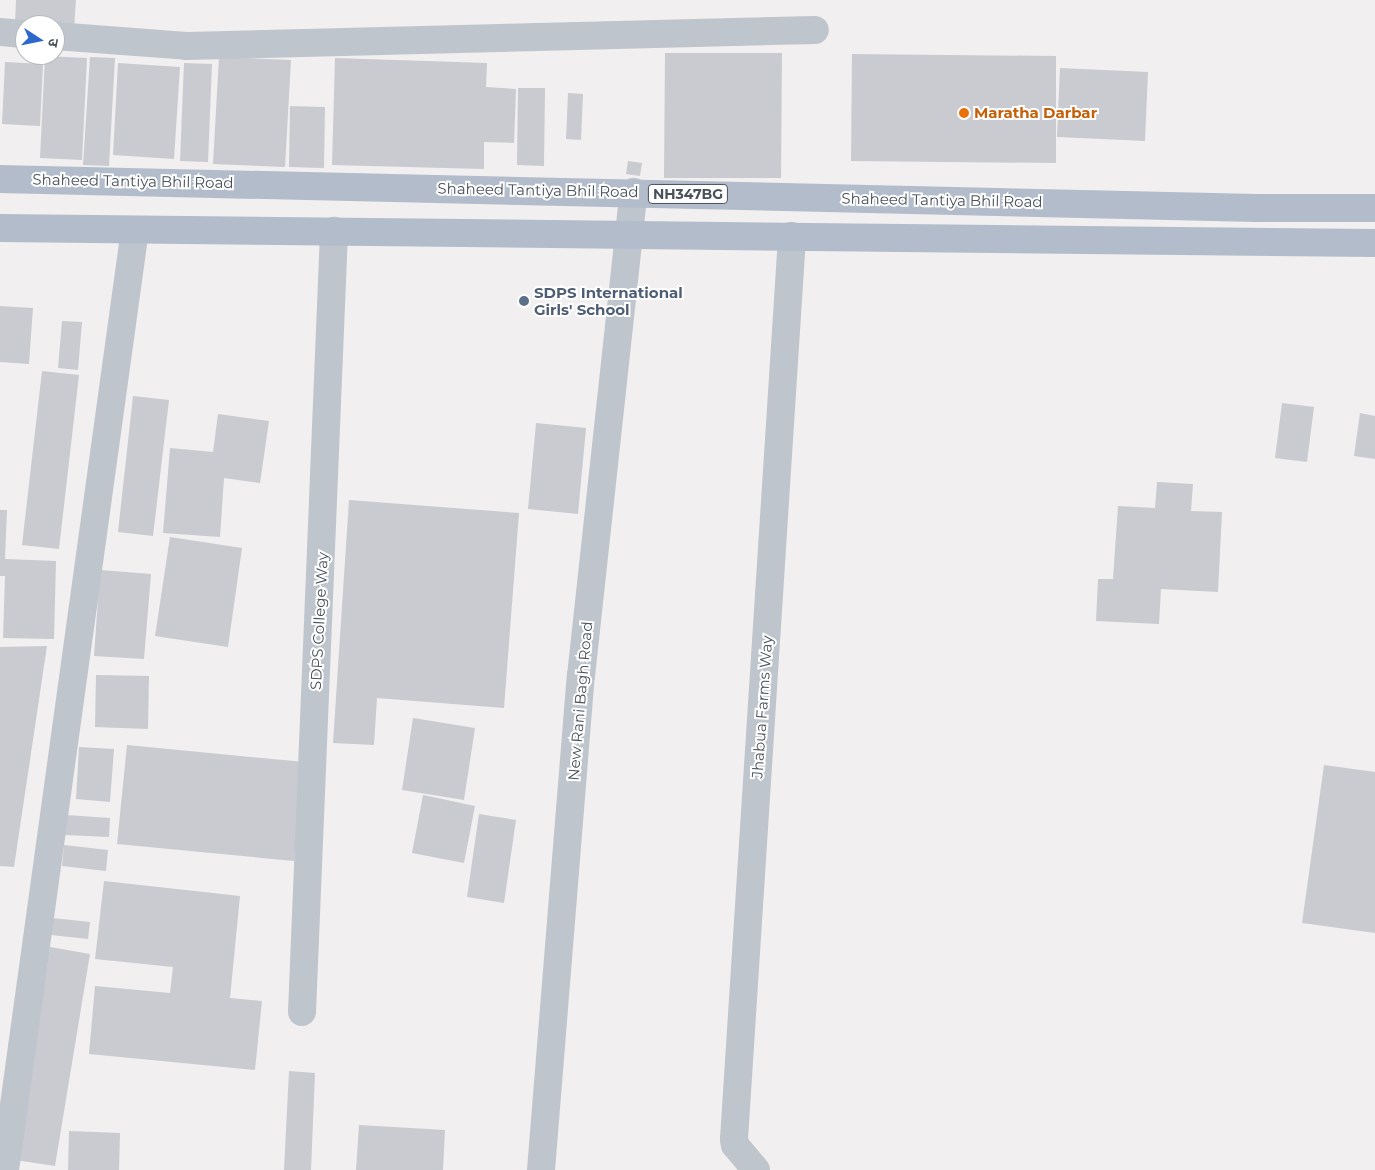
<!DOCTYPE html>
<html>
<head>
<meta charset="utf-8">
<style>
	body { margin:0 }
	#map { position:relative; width:1375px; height:1170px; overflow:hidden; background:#f1efef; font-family:Montserrat,"Noto Sans Devanagari",sans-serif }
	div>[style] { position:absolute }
	.building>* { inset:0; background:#c9cbd1 }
	.minor>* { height:28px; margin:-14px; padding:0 14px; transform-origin:14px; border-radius:14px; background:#bfc5cc }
	.major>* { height:28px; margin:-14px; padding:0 14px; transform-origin:14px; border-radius:14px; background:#b2bccb }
	.dots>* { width:14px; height:14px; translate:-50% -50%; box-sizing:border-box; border:2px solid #fff; border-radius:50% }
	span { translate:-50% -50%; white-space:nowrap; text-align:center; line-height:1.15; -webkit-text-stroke:4px #fff; paint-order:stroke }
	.shield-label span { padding:1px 4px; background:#fff; border:1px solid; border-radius:4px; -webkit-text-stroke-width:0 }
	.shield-label { font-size:14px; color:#49515a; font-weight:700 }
	.food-label { font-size:15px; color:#c56008; font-weight:700 }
	.left { translate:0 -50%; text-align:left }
	.street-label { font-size:15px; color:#49515a }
	.service-label { font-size:15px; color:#4e5e75; font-weight:700 }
	.north { position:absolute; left:15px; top:15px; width:50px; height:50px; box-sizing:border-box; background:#fff; border:1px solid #b6b9bd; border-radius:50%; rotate:101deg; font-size:14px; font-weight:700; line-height:20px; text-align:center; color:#49515a }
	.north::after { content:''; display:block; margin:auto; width:18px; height:22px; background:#2d68cd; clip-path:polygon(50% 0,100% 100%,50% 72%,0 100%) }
</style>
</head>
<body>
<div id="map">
	<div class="building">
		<div style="clip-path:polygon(16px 0,76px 0,74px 29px,15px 24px)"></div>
		<div style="clip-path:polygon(665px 53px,782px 53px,781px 178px,664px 178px)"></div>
		<div style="clip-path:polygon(852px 54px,1056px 56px,1056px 163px,851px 161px)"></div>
		<div style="clip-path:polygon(45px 56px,87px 58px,82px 160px,40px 158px)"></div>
		<div style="clip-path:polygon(90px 57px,115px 58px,109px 166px,83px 165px)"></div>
		<div style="clip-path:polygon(219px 57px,291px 60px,285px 167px,213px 164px)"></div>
		<div style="clip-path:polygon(335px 58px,487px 63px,486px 87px,516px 89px,514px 143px,484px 142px,484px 169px,332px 165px)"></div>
		<div style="clip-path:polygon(5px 62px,43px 64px,40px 126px,2px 124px)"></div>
		<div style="clip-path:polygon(118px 63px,180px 67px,174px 159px,113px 155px)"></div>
		<div style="clip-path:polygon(184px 63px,212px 64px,208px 162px,180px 161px)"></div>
		<div style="clip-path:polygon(1060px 68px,1148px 72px,1145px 141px,1057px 137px)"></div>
		<div style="clip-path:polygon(518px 88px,545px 88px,544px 166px,517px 165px)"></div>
		<div style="clip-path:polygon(568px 93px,583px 94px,581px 140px,566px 139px)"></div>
		<div style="clip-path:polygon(290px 106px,325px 107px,324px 168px,289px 167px)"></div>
		<div style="clip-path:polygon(628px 161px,642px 163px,640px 176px,626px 174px)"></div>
		<div style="clip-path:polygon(0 306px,33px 308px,29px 364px,0 362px)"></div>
		<div style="clip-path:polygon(62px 321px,82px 322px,78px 370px,58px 368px)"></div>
		<div style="clip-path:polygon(42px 371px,79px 375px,59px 549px,22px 545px)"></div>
		<div style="clip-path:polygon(133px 396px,169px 400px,153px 536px,118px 532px)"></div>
		<div style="clip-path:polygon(1282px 403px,1314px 407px,1307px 462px,1275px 458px)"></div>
		<div style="clip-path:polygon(1360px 413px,1375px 416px,1375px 459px,1354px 456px)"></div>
		<div style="clip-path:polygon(218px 414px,269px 421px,260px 483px,224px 478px,220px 537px,163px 533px,170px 448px,213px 452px)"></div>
		<div style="clip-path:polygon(536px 423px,586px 428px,578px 514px,528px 509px)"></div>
		<div style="clip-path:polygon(1157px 482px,1193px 484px,1191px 511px,1222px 512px,1218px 592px,1161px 589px,1159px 624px,1096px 621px,1098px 579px,1113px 579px,1118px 506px,1155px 508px)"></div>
		<div style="clip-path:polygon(349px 500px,519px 513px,504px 708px,377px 698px,374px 745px,333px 743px)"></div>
		<div style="clip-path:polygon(0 510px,7px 510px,5px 559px,56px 561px,54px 639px,3px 638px,5px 576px,0 576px)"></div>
		<div style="clip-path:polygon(170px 537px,242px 548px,228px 647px,155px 636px)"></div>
		<div style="clip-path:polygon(100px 570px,151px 574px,144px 659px,94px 656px)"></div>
		<div style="clip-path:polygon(47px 646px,14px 867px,0 866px,0 647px)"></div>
		<div style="clip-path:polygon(96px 675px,149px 676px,148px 729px,95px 727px)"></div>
		<div style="clip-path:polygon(413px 718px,475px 728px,464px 800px,402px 790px)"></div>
		<div style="clip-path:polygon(127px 745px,304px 762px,294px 861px,117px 844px)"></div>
		<div style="clip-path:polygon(79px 747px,114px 749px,110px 802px,76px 799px)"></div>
		<div style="clip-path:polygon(1324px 765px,1375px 772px,1375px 933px,1302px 923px)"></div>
		<div style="clip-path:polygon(423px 795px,475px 806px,464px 863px,412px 853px)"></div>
		<div style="clip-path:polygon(479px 814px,516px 820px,504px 903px,467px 897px)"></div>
		<div style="clip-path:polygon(66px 815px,110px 818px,109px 837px,65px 835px)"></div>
		<div style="clip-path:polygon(64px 845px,108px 850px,106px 871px,62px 866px)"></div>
		<div style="clip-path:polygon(104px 881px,240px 896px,230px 998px,262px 1001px,255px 1070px,89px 1054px,95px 986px,170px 993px,173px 967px,95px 959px)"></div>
		<div style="clip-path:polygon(43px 917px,90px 922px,88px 939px,42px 934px)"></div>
		<div style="clip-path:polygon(50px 947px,90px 954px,55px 1166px,15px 1160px)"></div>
		<div style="clip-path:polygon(289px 1071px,315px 1073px,311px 1170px,284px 1170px)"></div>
		<div style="clip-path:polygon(359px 1125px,445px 1130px,443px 1170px,356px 1170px)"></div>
		<div style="clip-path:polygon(69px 1131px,120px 1133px,119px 1170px,68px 1170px)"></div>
	</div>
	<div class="minor">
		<div style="left:0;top:32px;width:25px;rotate:5deg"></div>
		<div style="left:55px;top:36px;width:132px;rotate:4.3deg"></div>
		<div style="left:187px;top:46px;width:628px;rotate:-1.46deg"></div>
		<div style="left:302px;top:1012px;width:782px;rotate:-87.65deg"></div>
		<div style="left:5px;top:1170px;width:949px;rotate:-82.13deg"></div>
		<div style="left:541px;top:1170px;width:496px;rotate:-85.4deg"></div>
		<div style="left:581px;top:676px;width:487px;rotate:-83.8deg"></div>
		<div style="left:756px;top:1170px;width:33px;rotate:-130deg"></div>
		<div style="left:735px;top:1145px;width:6px;rotate:-99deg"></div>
		<div style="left:734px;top:1139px;width:905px;rotate:-86.32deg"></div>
	</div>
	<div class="major">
		<div style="left:0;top:179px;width:1257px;rotate:1.32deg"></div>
		<div style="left:1257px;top:208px;width:118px"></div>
		<div style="left:0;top:228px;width:1375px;rotate:0.63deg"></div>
	</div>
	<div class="dots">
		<div style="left:964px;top:113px;background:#e8710a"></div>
		<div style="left:524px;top:301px;background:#5c6f8a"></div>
	</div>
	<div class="shield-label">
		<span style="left:688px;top:194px">NH347BG</span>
	</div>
	<div class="food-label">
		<span class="left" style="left:974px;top:113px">Maratha Darbar</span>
	</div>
	<div class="street-label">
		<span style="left:133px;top:181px;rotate:1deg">Shaheed Tantiya Bhil Road</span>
		<span style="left:538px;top:190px;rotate:1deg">Shaheed Tantiya Bhil Road</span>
		<span style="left:942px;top:200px;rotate:1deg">Shaheed Tantiya Bhil Road</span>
		<span style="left:319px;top:621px;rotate:-87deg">SDPS College Way</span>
		<span style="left:580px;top:701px;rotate:-85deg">New Rani Bagh Road</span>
		<span style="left:762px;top:707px;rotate:-86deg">Jhabua Farms Way</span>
	</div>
	<div class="service-label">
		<span class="left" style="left:534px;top:301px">SDPS International<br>Girls' School</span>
	</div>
	<div class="north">उ</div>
</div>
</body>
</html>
